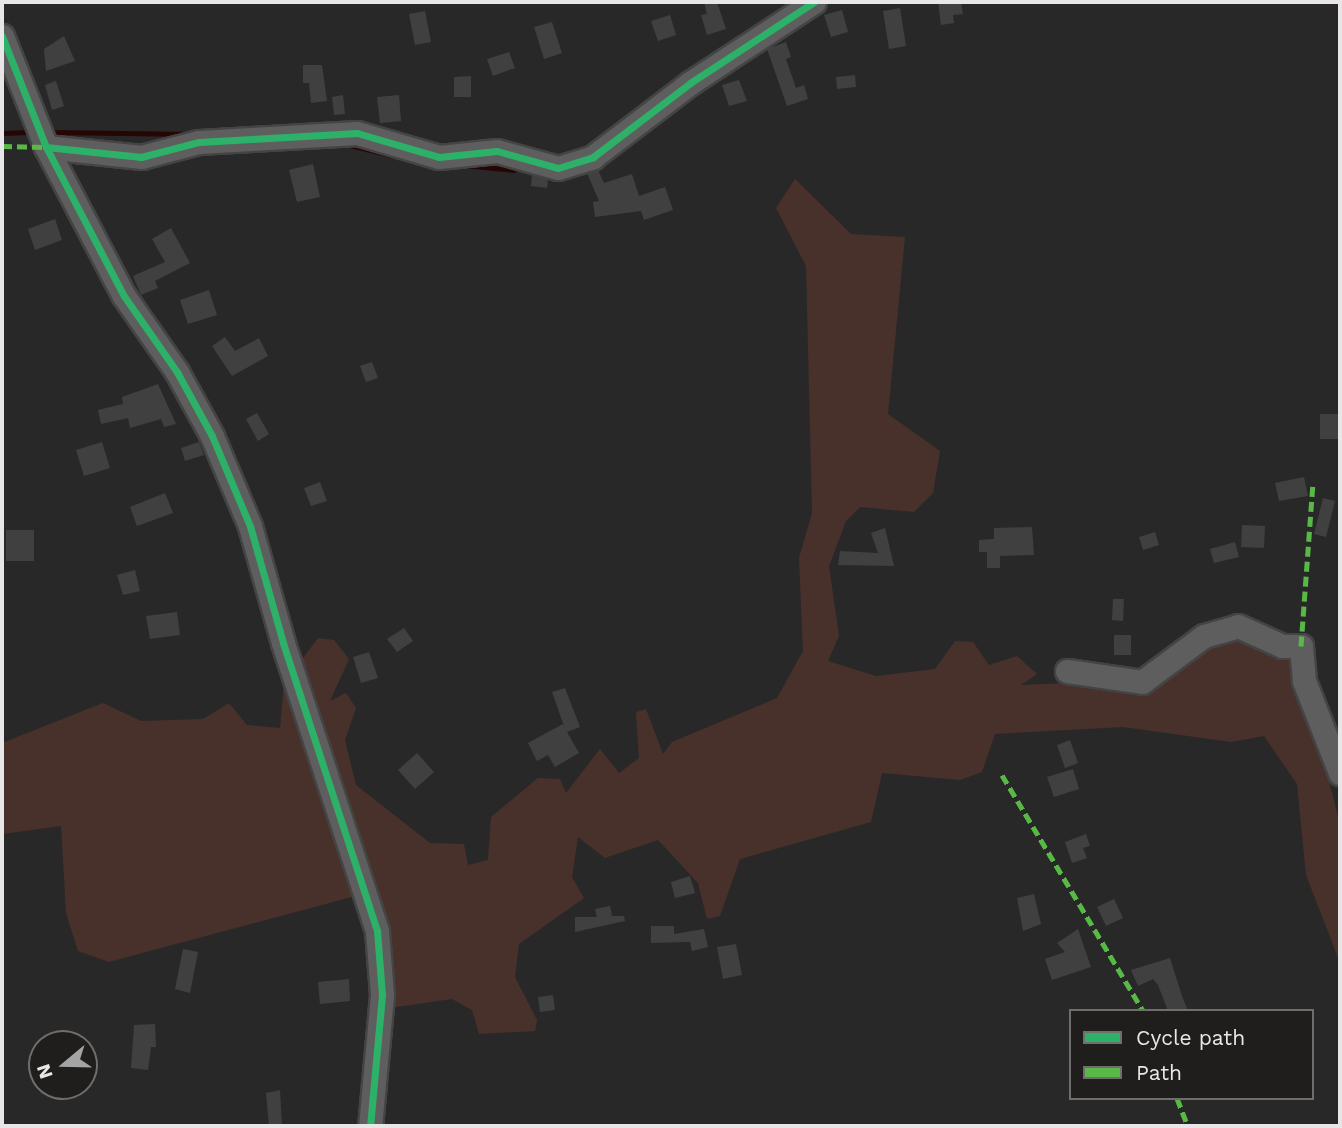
<!DOCTYPE html>
<html>
<head>
<meta charset="utf-8">
<style>
	body { margin:0 }
	#map { position:relative; width:1342px; height:1128px; overflow:hidden; background:#292828; font-family:"Work Sans",sans-serif }
	div>[style] { position:absolute }
	.green>* { inset:0; background:#48312b }
	.stream>* { height:4.5px; margin:-2.25px; padding:0 2.25px; transform-origin:2.25px; border-radius:2.25px; background:#260605 }
	.building>* { inset:0; background:#414040 }
	.roads { filter:drop-shadow(2px 0 #454444) drop-shadow(-2px 0 #454444) drop-shadow(0 2px #454444) drop-shadow(0 -2px #454444) }
	.minor>* { height:23px; margin:-11.5px; padding:0 11.5px; transform-origin:11.5px; border-radius:11.5px; background:#5f5e5e }
	.quiet>* { height:5px; margin-top:-2.5px; transform-origin:0; background:repeating-linear-gradient(90deg,#58b947 0 10px,transparent 0 15px) }
	.cycleway>* { height:7px; margin:-3.5px; padding:0 3.5px; transform-origin:3.5px; border-radius:3.5px; background:#2db169 }
	span { translate:-50% -50%; white-space:nowrap; text-align:center; line-height:1.15; -webkit-text-stroke:6px #201e1d; paint-order:stroke }
	.frame { position:absolute; inset:0; border:4px solid #e8e6e6; pointer-events:none }
	.legend { position:absolute; left:1069px; top:1009px; width:245px; height:91px; box-sizing:border-box; background:#201e1d; border:2px solid #706e6d; margin:0; padding:9px 12px; list-style:none; font-size:21px; color:#e8e6e6 }
	.legend li { display:flex; align-items:center; gap:14px; height:35px }
	.legend b { width:35px; border:2px solid #706e6d }
	.north { position:absolute; left:28px; top:1030px; width:70px; height:70px; box-sizing:border-box; background:#201e1d; border:2px solid #706e6d; border-radius:50%; rotate:251deg; font-size:19px; font-weight:700; line-height:28px; text-align:center; color:#e8e6e6 }
	.north::after { content:''; display:block; margin:auto; width:24px; height:32px; background:#a5a4a4; clip-path:polygon(50% 0,100% 100%,50% 72%,0 100%) }
</style>
</head>
<body>
<div id="map">
	<div class="green">
		<div style="clip-path:polygon(795px 179px,851px 234px,905px 237px,888px 414px,940px 451px,933px 493px,914px 512px,860px 507px,846px 521px,829px 566px,839px 636px,828px 661px,876px 676px,935px 669px,955px 641px,973px 642px,989px 665px,1017px 656px,1037px 674px,1021px 685px,1161px 679px,1194px 648px,1236px 630px,1297px 652px,1340px 825px,1340px 963px,1306px 875px,1297px 784px,1264px 736px,1231px 742px,1123px 727px,995px 734px,982px 772px,960px 780px,882px 773px,871px 822px,740px 859px,720px 916px,707px 919px,698px 883px,658px 840px,605px 858px,578px 837px,572px 877px,584px 898px,519px 944px,515px 977px,537px 1020px,535px 1031px,479px 1034px,472px 1010px,452px 999px,390px 1008px,374px 891px,109px 962px,78px 951px,66px 913px,61px 826px,2px 834px,2px 743px,103px 703px,141px 721px,203px 719px,229px 703px,247px 725px,280px 728px,284px 683px,318px 638px,334px 640px,349px 659px,330px 701px,346px 693px,356px 708px,345px 740px,356px 785px,430px 843px,464px 844px,468px 865px,488px 860px,491px 817px,538px 778px,560px 779px,566px 793px,600px 749px,619px 773px,639px 758px,636px 712px,646px 709px,663px 754px,672px 742px,777px 698px,803px 651px,799px 558px,812px 513px,806px 266px,776px 208px)"></div>
	</div>
	<div class="stream">
		<div style="left:52px;top:132px;width:140px;rotate:0.8deg"></div>
		<div style="left:2px;top:133px;width:25px;rotate:-2deg"></div>
		<div style="left:346px;top:144px;width:50px;rotate:13.8deg"></div>
		<div style="left:463px;top:165px;width:51px;rotate:5.6deg"></div>
	</div>
	<div class="building">
		<div style="clip-path:polygon(704px 2px,717px 2px,726px 29px,707px 35px,701px 15px,707px 14px)"></div>
		<div style="clip-path:polygon(938px 2px,961px 2px,963px 14px,953px 15px,954px 23px,941px 25px)"></div>
		<div style="clip-path:polygon(900px 8px,906px 46px,889px 49px,883px 11px)"></div>
		<div style="clip-path:polygon(842px 10px,848px 32px,831px 37px,824px 15px)"></div>
		<div style="clip-path:polygon(425px 11px,431px 42px,415px 45px,409px 14px)"></div>
		<div style="clip-path:polygon(670px 15px,676px 35px,658px 41px,651px 21px)"></div>
		<div style="clip-path:polygon(552px 22px,562px 53px,544px 59px,534px 27px)"></div>
		<div style="clip-path:polygon(64px 36px,75px 61px,46px 71px,44px 49px)"></div>
		<div style="clip-path:polygon(786px 42px,791px 57px,786px 59px,796px 88px,804px 85px,808px 99px,787px 106px,767px 49px)"></div>
		<div style="clip-path:polygon(509px 52px,515px 68px,493px 76px,487px 59px)"></div>
		<div style="clip-path:polygon(303px 65px,322px 65px,327px 101px,311px 103px,309px 83px,303px 83px)"></div>
		<div style="clip-path:polygon(855px 75px,856px 87px,837px 89px,836px 77px)"></div>
		<div style="clip-path:polygon(471px 76px,471px 97px,454px 97px,454px 77px)"></div>
		<div style="clip-path:polygon(739px 80px,747px 101px,729px 106px,722px 85px)"></div>
		<div style="clip-path:polygon(56px 81px,64px 106px,52px 110px,45px 85px)"></div>
		<div style="clip-path:polygon(343px 95px,345px 114px,334px 115px,332px 97px)"></div>
		<div style="clip-path:polygon(399px 95px,401px 121px,380px 123px,377px 97px)"></div>
		<div style="clip-path:polygon(313px 164px,320px 197px,297px 202px,289px 170px)"></div>
		<div style="clip-path:polygon(598px 170px,604px 183px,632px 174px,639px 196px,665px 187px,673px 210px,644px 220px,641px 211px,595px 217px,593px 202px,599px 201px,587px 173px)"></div>
		<div style="clip-path:polygon(532px 175px,548px 180px,547px 188px,531px 186px)"></div>
		<div style="clip-path:polygon(55px 219px,62px 240px,35px 250px,28px 229px)"></div>
		<div style="clip-path:polygon(171px 228px,190px 263px,155px 281px,158px 288px,141px 295px,133px 276px,165px 262px,152px 239px)"></div>
		<div style="clip-path:polygon(209px 290px,217px 315px,188px 324px,180px 300px)"></div>
		<div style="clip-path:polygon(225px 337px,235px 351px,259px 338px,268px 356px,232px 376px,212px 346px)"></div>
		<div style="clip-path:polygon(372px 362px,378px 378px,366px 382px,360px 366px)"></div>
		<div style="clip-path:polygon(158px 384px,176px 424px,164px 427px,161px 419px,130px 428px,128px 418px,101px 424px,98px 410px,123px 404px,122px 397px)"></div>
		<div style="clip-path:polygon(257px 413px,269px 434px,258px 441px,246px 419px)"></div>
		<div style="clip-path:polygon(1320px 414px,1340px 414px,1340px 439px,1320px 439px)"></div>
		<div style="clip-path:polygon(102px 442px,110px 468px,84px 476px,76px 450px)"></div>
		<div style="clip-path:polygon(199px 442px,204px 455px,185px 461px,181px 448px)"></div>
		<div style="clip-path:polygon(1304px 477px,1308px 496px,1279px 501px,1275px 483px)"></div>
		<div style="clip-path:polygon(320px 482px,327px 501px,311px 506px,304px 488px)"></div>
		<div style="clip-path:polygon(165px 493px,173px 513px,137px 526px,130px 507px)"></div>
		<div style="clip-path:polygon(1323px 498px,1335px 501px,1326px 537px,1314px 534px)"></div>
		<div style="clip-path:polygon(1242px 525px,1265px 526px,1264px 548px,1241px 547px)"></div>
		<div style="clip-path:polygon(1032px 527px,1034px 555px,1000px 556px,1000px 568px,987px 568px,987px 552px,979px 552px,979px 540px,994px 539px,994px 528px)"></div>
		<div style="clip-path:polygon(885px 528px,894px 566px,838px 565px,840px 551px,878px 553px,871px 533px)"></div>
		<div style="clip-path:polygon(6px 530px,34px 530px,34px 561px,6px 561px)"></div>
		<div style="clip-path:polygon(1155px 532px,1159px 545px,1143px 550px,1139px 537px)"></div>
		<div style="clip-path:polygon(1235px 542px,1239px 557px,1214px 563px,1210px 549px)"></div>
		<div style="clip-path:polygon(135px 570px,140px 591px,123px 595px,117px 575px)"></div>
		<div style="clip-path:polygon(1113px 599px,1124px 599px,1123px 621px,1112px 620px)"></div>
		<div style="clip-path:polygon(177px 612px,180px 635px,150px 639px,146px 616px)"></div>
		<div style="clip-path:polygon(404px 628px,413px 641px,397px 652px,387px 639px)"></div>
		<div style="clip-path:polygon(1114px 635px,1131px 635px,1131px 655px,1114px 655px)"></div>
		<div style="clip-path:polygon(369px 652px,378px 678px,361px 683px,353px 657px)"></div>
		<div style="clip-path:polygon(565px 688px,580px 727px,567px 732px,579px 753px,555px 767px,548px 755px,537px 761px,528px 743px,563px 724px,565px 729px,552px 692px)"></div>
		<div style="clip-path:polygon(1070px 740px,1078px 763px,1065px 768px,1057px 745px)"></div>
		<div style="clip-path:polygon(417px 753px,434px 772px,415px 789px,398px 770px)"></div>
		<div style="clip-path:polygon(1073px 769px,1079px 789px,1054px 797px,1047px 777px)"></div>
		<div style="clip-path:polygon(1086px 834px,1090px 846px,1083px 848px,1087px 858px,1072px 863px,1065px 842px)"></div>
		<div style="clip-path:polygon(690px 876px,695px 893px,675px 898px,671px 882px)"></div>
		<div style="clip-path:polygon(1034px 894px,1041px 924px,1023px 931px,1017px 898px)"></div>
		<div style="clip-path:polygon(1114px 899px,1123px 918px,1106px 926px,1097px 907px)"></div>
		<div style="clip-path:polygon(610px 906px,612px 916px,624px 916px,625px 921px,575px 932px,575px 917px,597px 917px,595px 909px)"></div>
		<div style="clip-path:polygon(651px 926px,674px 926px,674px 934px,704px 929px,708px 947px,692px 951px,690px 942px,651px 943px)"></div>
		<div style="clip-path:polygon(1078px 929px,1091px 967px,1052px 980px,1045px 959px,1065px 952px,1057px 943px)"></div>
		<div style="clip-path:polygon(736px 944px,742px 975px,723px 979px,717px 947px)"></div>
		<div style="clip-path:polygon(183px 949px,198px 952px,190px 993px,175px 989px)"></div>
		<div style="clip-path:polygon(1170px 958px,1182px 996px,1188px 1011px,1168px 1011px,1158px 985px,1153px 979px,1138px 986px,1131px 970px)"></div>
		<div style="clip-path:polygon(349px 979px,350px 1001px,320px 1004px,318px 982px)"></div>
		<div style="clip-path:polygon(553px 995px,555px 1010px,540px 1012px,538px 997px)"></div>
		<div style="clip-path:polygon(155px 1024px,156px 1047px,151px 1047px,148px 1070px,131px 1068px,134px 1025px)"></div>
		<div style="clip-path:polygon(280px 1090px,282px 1126px,269px 1126px,266px 1093px)"></div>
	</div>
	<div class="roads">
		<div class="minor">
			<div style="left:2px;top:36px;width:119px;rotate:68.4deg"></div>
			<div style="left:46px;top:147px;width:168px;rotate:62.4deg"></div>
			<div style="left:124px;top:296px;width:93px;rotate:55.1deg"></div>
			<div style="left:177px;top:372px;width:73px;rotate:61.3deg"></div>
			<div style="left:212px;top:436px;width:98px;rotate:67.1deg"></div>
			<div style="left:250px;top:526px;width:122px;rotate:74.2deg"></div>
			<div style="left:283px;top:643px;width:303px;rotate:71.9deg"></div>
			<div style="left:377px;top:931px;width:64px;rotate:85.5deg"></div>
			<div style="left:382px;top:995px;width:132px;rotate:95.2deg"></div>
			<div style="left:46px;top:147px;width:96px;rotate:6deg"></div>
			<div style="left:141px;top:157px;width:60px;rotate:-14.5deg"></div>
			<div style="left:199px;top:142px;width:158px;rotate:-3.3deg"></div>
			<div style="left:357px;top:133px;width:85px;rotate:16.3deg"></div>
			<div style="left:439px;top:157px;width:58px;rotate:-5.9deg"></div>
			<div style="left:497px;top:151px;width:63px;rotate:15.6deg"></div>
			<div style="left:558px;top:168px;width:37px;rotate:-17deg"></div>
			<div style="left:593px;top:157px;width:122px;rotate:-37.3deg"></div>
			<div style="left:690px;top:83px;width:148px;rotate:-33.2deg"></div>
			<div style="left:1067px;top:671px;width:76px;rotate:8.3deg"></div>
			<div style="left:1142px;top:682px;width:77px;rotate:-36.6deg"></div>
			<div style="left:1204px;top:636px;width:35px;rotate:-16deg"></div>
			<div style="left:1238px;top:626px;width:48px;rotate:24.4deg"></div>
			<div style="left:1282px;top:646px;width:19px"></div>
			<div style="left:1301px;top:646px;width:35px;rotate:85deg"></div>
			<div style="left:1304px;top:681px;width:99px;rotate:68.6deg"></div>
		</div>
	</div>
	<div class="quiet">
		<div style="left:2px;top:146px;width:44px;rotate:1.3deg"></div>
		<div style="left:1301px;top:646px;width:164px;rotate:-85.8deg"></div>
		<div style="left:1002px;top:775px;width:275px;rotate:59.1deg"></div>
		<div style="left:1177px;top:1098px;width:30px;rotate:69deg"></div>
	</div>
	<div class="cycleway">
		<div style="left:2px;top:36px;width:119px;rotate:68.4deg"></div>
		<div style="left:46px;top:147px;width:168px;rotate:62.4deg"></div>
		<div style="left:124px;top:296px;width:93px;rotate:55.1deg"></div>
		<div style="left:177px;top:372px;width:73px;rotate:61.3deg"></div>
		<div style="left:212px;top:436px;width:98px;rotate:67.1deg"></div>
		<div style="left:250px;top:526px;width:122px;rotate:74.2deg"></div>
		<div style="left:283px;top:643px;width:303px;rotate:71.9deg"></div>
		<div style="left:377px;top:931px;width:64px;rotate:85.5deg"></div>
		<div style="left:382px;top:995px;width:132px;rotate:95.2deg"></div>
		<div style="left:46px;top:147px;width:96px;rotate:6deg"></div>
		<div style="left:141px;top:157px;width:60px;rotate:-14.5deg"></div>
		<div style="left:199px;top:142px;width:158px;rotate:-3.3deg"></div>
		<div style="left:357px;top:133px;width:85px;rotate:16.3deg"></div>
		<div style="left:439px;top:157px;width:58px;rotate:-5.9deg"></div>
		<div style="left:497px;top:151px;width:63px;rotate:15.6deg"></div>
		<div style="left:558px;top:168px;width:37px;rotate:-17deg"></div>
		<div style="left:593px;top:157px;width:122px;rotate:-37.3deg"></div>
		<div style="left:690px;top:83px;width:148px;rotate:-33.2deg"></div>
	</div>
	<div class="frame"></div>
	<ul class="legend">
	<li><b style="height:9px;background:#2db169"></b>Cycle path</li>
	<li><b style="height:9px;background:#58b947"></b>Path</li>
	</ul>
	<div class="north">N</div>
</div>
</body>
</html>
